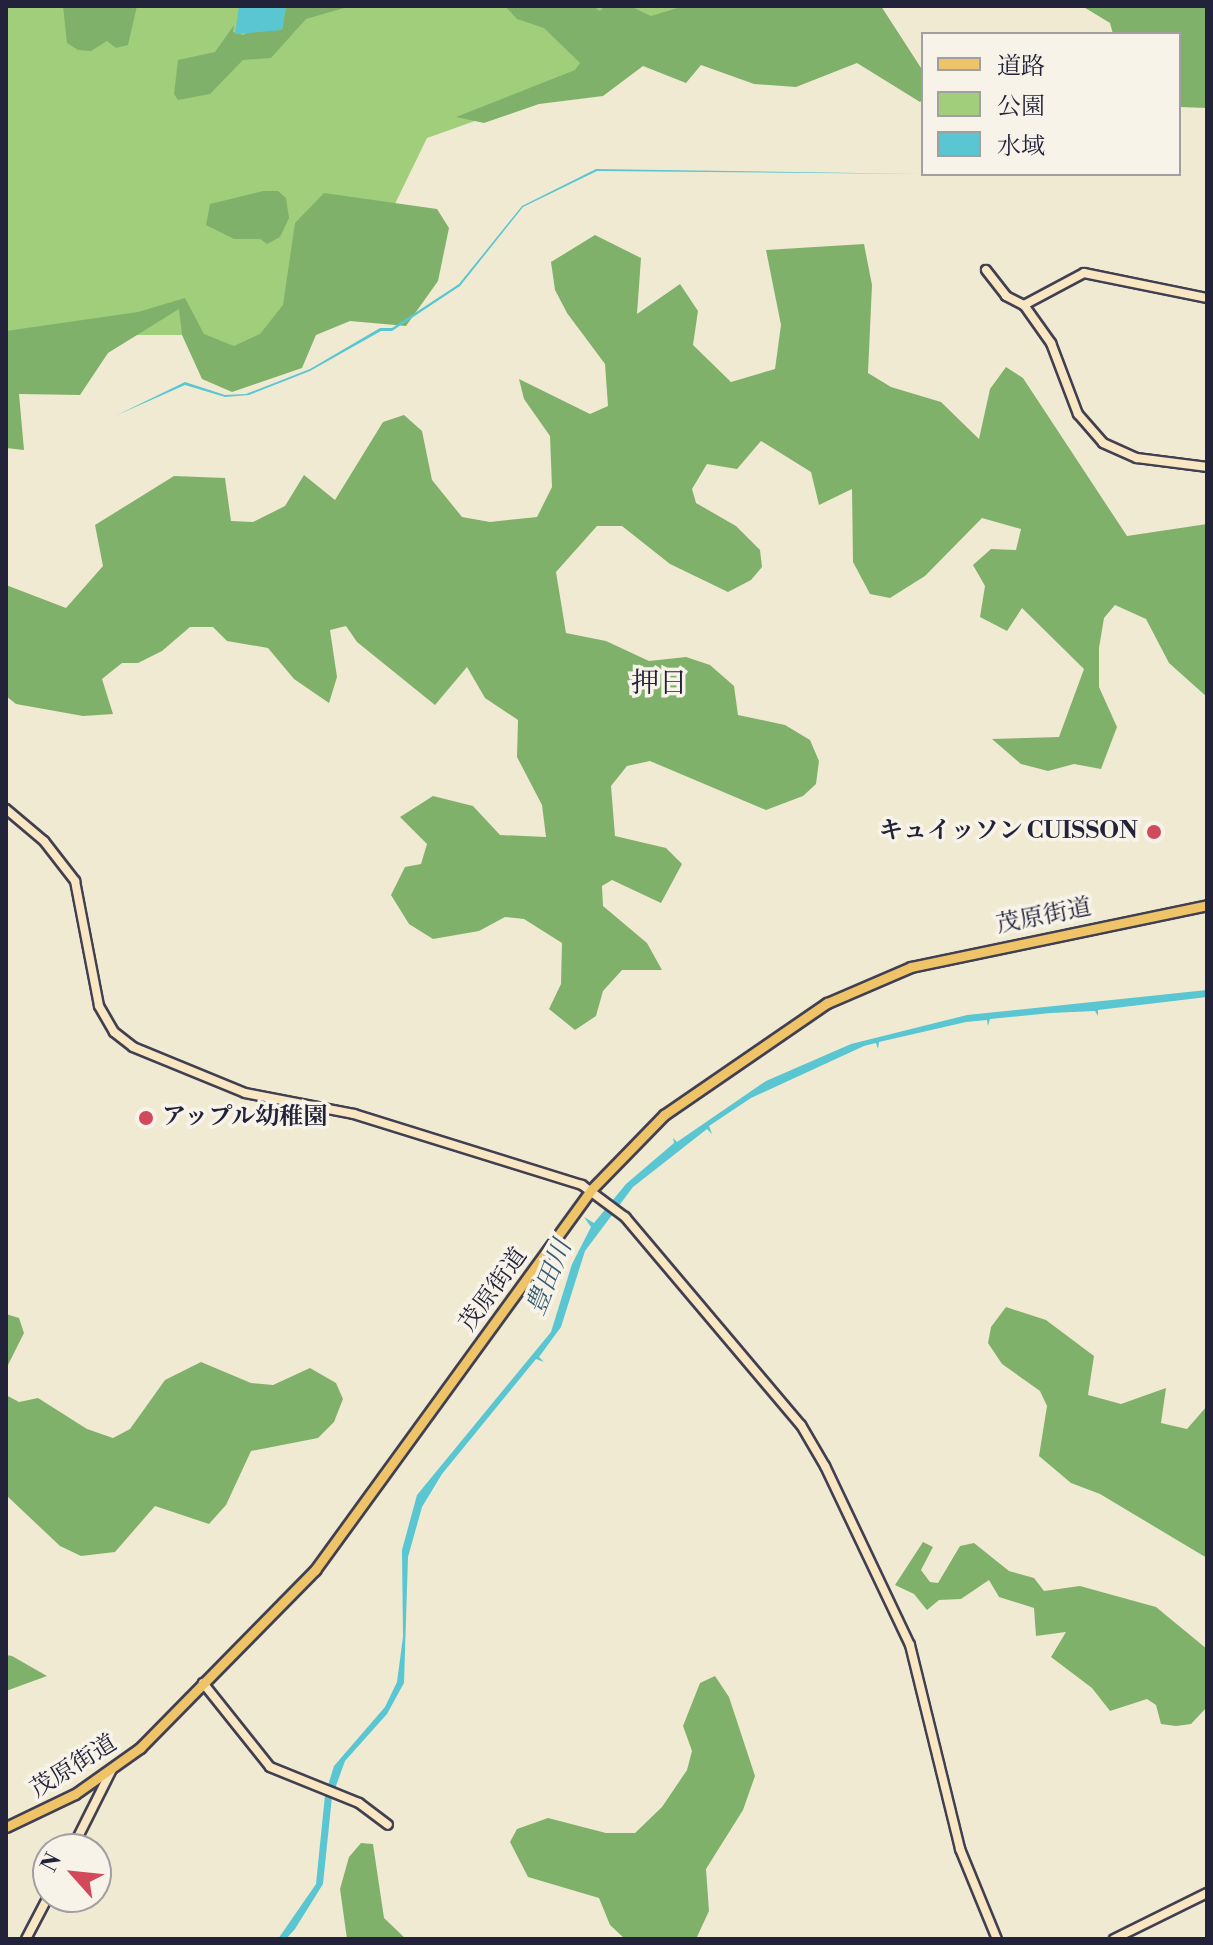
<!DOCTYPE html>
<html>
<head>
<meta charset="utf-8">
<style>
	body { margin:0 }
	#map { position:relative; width:1213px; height:1945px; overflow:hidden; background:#f1ead3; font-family:"Libre Bodoni","Noto Serif JP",serif }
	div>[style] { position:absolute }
	.green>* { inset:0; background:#a0ce7b }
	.forest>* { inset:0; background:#80b16b }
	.water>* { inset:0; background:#5ac6d1 }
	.roads { filter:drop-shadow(2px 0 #414052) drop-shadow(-2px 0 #414052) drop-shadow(0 2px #414052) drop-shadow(0 -2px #414052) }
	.secondary>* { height:8px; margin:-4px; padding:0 4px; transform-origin:4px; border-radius:4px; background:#f9e7c3 }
	.primary>* { height:9px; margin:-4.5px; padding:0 4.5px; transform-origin:4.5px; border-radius:4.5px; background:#efc469 }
	.dots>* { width:22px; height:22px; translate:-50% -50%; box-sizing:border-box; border:4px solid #f7f3e8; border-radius:50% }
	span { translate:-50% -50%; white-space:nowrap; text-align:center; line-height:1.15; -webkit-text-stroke:7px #f7f3e8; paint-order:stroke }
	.poi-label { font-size:24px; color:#22223b; font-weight:700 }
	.right { translate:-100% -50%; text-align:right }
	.left { translate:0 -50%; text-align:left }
	.street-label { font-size:24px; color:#22223b }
	.water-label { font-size:26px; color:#365b70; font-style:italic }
	.quarter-label { font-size:28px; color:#22223b }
	.frame { position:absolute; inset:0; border:8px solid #22223b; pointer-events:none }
	.legend { position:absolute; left:921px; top:32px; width:260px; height:144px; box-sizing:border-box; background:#f7f3e8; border:2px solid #a29fa3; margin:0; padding:10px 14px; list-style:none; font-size:24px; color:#22223b }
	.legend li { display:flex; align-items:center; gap:16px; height:40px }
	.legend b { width:40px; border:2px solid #a29fa3 }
	.north { position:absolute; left:32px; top:1833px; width:80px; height:80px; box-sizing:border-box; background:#f7f3e8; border:2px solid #a29fa3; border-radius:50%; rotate:297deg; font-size:22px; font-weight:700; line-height:32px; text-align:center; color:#22223b }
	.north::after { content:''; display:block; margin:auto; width:28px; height:36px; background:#d1495b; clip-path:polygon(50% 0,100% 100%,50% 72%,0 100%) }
</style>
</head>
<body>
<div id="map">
	<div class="green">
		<div style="clip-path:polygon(6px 6px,798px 6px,427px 138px,392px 210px,237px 357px,182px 335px,6px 335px)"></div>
	</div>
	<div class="forest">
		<div style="clip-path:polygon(63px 6px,137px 6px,128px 45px,116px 48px,107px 41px,91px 51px,78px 50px,67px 43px)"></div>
		<div style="clip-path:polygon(286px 6px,351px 6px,306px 19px,271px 58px,243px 60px,210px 94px,178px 100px,174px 94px,178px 60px,215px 52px,234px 25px,233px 32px,243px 35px,255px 29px,282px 30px)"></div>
		<div style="clip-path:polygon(505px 6px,593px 6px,600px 11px,605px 6px,630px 6px,651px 16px,684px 6px,881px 6px,923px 71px,923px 99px,920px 102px,857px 63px,796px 87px,754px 84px,701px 65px,686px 83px,643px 66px,603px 96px,539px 104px,484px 123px,456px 117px,575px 70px,580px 63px,544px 28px,517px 19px)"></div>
		<div style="clip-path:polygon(1082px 6px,1207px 6px,1207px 108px,1179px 107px,1179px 34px,1113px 34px,1110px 23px)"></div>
		<div style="clip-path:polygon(263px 191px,278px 191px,286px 198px,289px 218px,280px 237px,267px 244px,260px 239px,234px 239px,206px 225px,210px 204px)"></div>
		<div style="clip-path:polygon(324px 193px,437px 209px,449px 228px,438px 281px,406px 326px,350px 321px,316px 335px,302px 368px,232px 392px,202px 379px,182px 335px,179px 309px,108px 353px,80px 395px,19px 394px,24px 450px,6px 448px,6px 331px,138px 312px,185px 298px,204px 334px,234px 346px,260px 334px,283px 305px,295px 223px)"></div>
		<div style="clip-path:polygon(595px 235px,641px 258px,637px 314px,680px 284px,698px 311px,693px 345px,731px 382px,775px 369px,781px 325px,766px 250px,864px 244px,872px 285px,868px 373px,891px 387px,941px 402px,979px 439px,990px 389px,1006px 367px,1023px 378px,1127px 536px,1207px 524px,1207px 697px,1169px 663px,1146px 619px,1115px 605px,1104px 618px,1099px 648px,1099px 687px,1117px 727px,1101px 769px,1074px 764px,1048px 771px,1021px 764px,992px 739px,1059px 737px,1084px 669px,1022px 608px,1007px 631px,980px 617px,985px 586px,973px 565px,991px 549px,1016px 550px,1021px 529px,982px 518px,925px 576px,890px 598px,870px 594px,853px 562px,852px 489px,819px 505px,811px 472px,761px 441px,737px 469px,707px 464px,692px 489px,696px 503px,736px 526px,760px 550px,762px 567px,751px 580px,728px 592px,670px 564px,622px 526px,597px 526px,556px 572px,566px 633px,606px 641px,649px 661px,686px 657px,710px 665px,734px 686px,738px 715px,785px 725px,810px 740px,819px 761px,816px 784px,803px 796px,766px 810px,650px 761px,627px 766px,611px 786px,615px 836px,666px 848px,682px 864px,661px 903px,612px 880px,602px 886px,603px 906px,647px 943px,662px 970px,622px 970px,603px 991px,596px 1016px,575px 1030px,549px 1009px,561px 984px,562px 943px,524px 919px,505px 917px,479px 931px,433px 939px,409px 924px,391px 895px,405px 867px,421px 864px,427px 844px,400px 817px,433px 796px,473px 806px,500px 835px,546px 837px,542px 805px,517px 757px,518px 720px,485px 698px,467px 667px,435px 705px,357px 642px,346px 626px,330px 630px,337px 677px,329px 703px,294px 679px,268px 648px,227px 641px,213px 627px,190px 627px,162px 651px,138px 663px,122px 663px,102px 679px,113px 714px,83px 716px,16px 704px,6px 696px,6px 585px,66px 608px,103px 566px,95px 525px,174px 476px,225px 478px,231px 521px,253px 522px,285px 506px,304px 475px,335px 500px,383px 422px,404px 415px,422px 431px,432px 480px,462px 517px,490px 522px,537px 517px,552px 487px,550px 436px,524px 399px,519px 379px,590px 414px,608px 406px,605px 364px,567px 313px,555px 290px,551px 262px)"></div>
		<div style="clip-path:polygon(1006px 1307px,1046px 1320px,1094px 1356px,1088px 1395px,1121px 1404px,1166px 1388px,1161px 1423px,1187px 1429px,1207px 1406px,1207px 1558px,1100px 1494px,1071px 1483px,1039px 1456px,1047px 1406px,1040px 1391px,1002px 1364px,988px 1343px,991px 1327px)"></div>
		<div style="clip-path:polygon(6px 1314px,19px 1318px,24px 1333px,6px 1369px)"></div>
		<div style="clip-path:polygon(201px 1362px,251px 1383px,273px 1385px,310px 1368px,336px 1383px,343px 1399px,334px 1422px,318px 1438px,251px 1451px,226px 1505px,209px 1524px,155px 1506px,115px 1552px,81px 1556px,60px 1546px,6px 1495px,6px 1395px,19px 1402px,38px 1398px,87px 1429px,113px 1438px,130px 1429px,165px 1380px)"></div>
		<div style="clip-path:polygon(923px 1542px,933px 1547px,921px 1570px,930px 1582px,938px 1583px,960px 1546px,974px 1543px,1009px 1571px,1034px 1578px,1044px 1591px,1080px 1586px,1156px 1607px,1207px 1649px,1207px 1707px,1191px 1724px,1176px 1726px,1161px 1724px,1156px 1705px,1147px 1699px,1110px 1711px,1092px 1688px,1051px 1657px,1066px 1632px,1036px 1636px,1034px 1608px,999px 1597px,989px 1580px,961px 1599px,939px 1600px,927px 1610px,914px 1594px,895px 1585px)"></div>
		<div style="clip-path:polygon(6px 1655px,12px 1656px,47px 1676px,6px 1691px)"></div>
		<div style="clip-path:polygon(715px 1676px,729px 1697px,755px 1776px,743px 1810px,706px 1869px,709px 1911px,696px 1939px,625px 1939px,610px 1925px,599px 1898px,528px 1877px,510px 1842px,517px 1829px,548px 1818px,606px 1833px,635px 1833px,662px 1807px,687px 1770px,692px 1751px,683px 1726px,700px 1683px)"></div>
		<div style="clip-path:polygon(361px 1843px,373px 1844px,384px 1918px,406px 1939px,347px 1939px,340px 1889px,349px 1857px)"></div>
	</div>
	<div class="water">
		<div style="clip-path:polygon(239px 6px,286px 6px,282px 30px,235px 34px)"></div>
		<div style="clip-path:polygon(596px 169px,923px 174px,597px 171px,523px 207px,460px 286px,392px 331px,381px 331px,310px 371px,249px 395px,225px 397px,185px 385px,115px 416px,185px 382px,225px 395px,246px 394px,310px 369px,380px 328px,392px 328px,459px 284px,522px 206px)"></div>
		<div style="clip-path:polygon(1207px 990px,1207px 997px,1098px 1010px,1098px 1016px,1095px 1011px,1051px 1013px,990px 1019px,988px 1026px,987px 1020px,966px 1022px,879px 1042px,878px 1049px,876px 1043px,864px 1046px,751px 1098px,709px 1126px,712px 1134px,707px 1129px,633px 1187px,585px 1251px,561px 1327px,539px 1357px,544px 1362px,536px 1359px,442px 1474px,422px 1507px,408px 1557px,404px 1683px,387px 1714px,345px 1761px,332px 1797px,323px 1884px,295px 1929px,286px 1939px,278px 1939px,316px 1884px,325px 1795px,334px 1766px,385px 1707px,397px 1682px,403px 1637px,402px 1550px,417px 1495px,551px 1332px,572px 1264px,591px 1227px,584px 1217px,594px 1223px,626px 1184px,674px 1143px,673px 1138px,677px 1142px,766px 1081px,851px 1044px,967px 1015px)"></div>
	</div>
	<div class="roads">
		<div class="secondary">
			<div style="left:986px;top:270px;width:33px;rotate:52deg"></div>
			<div style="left:1006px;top:296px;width:20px;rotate:27deg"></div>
			<div style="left:1024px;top:305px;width:47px;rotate:54.6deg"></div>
			<div style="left:1051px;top:343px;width:76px;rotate:69.2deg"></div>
			<div style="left:1078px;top:414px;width:38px;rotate:49deg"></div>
			<div style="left:1103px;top:443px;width:37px;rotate:24deg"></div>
			<div style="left:1137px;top:458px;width:71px;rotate:7.3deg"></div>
			<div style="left:1024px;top:305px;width:68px;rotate:-28.1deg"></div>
			<div style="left:1084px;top:273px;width:126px;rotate:11.5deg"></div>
			<div style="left:6px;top:809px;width:50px;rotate:40.1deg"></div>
			<div style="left:44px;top:841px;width:51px;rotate:52.2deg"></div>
			<div style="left:75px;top:881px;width:127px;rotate:79.1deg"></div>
			<div style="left:99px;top:1006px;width:30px;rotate:60deg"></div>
			<div style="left:114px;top:1032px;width:24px;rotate:38deg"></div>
			<div style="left:133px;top:1047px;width:121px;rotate:22.3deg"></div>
			<div style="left:245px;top:1093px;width:111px;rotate:10.9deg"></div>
			<div style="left:354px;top:1114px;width:239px;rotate:17.3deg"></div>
			<div style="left:582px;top:1185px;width:54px;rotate:36.7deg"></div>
			<div style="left:625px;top:1217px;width:272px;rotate:49.8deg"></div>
			<div style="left:801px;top:1425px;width:48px;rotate:59.7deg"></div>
			<div style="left:825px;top:1466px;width:198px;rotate:64.6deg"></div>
			<div style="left:910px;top:1645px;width:210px;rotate:76.2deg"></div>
			<div style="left:960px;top:1849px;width:97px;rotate:67.7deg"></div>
			<div style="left:203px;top:1683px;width:107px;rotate:51.4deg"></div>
			<div style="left:270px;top:1767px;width:96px;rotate:22deg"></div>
			<div style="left:359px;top:1803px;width:36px;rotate:37deg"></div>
			<div style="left:72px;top:1849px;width:89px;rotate:-63.4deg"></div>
			<div style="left:26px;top:1939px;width:47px;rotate:-62.4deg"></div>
			<div style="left:1114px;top:1939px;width:104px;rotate:-26.3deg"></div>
		</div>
		<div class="primary">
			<div style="left:6px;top:1827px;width:76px;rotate:-25.6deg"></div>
			<div style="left:75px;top:1794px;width:80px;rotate:-35.3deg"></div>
			<div style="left:140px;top:1748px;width:250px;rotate:-45.5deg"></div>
			<div style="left:315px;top:1570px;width:470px;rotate:-54deg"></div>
			<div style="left:591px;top:1190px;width:105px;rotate:-45.8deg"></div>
			<div style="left:664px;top:1115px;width:198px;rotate:-34.5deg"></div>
			<div style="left:827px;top:1003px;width:91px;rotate:-23.2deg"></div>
			<div style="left:911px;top:967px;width:302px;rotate:-11.8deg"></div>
		</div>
	</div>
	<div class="dots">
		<div style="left:1154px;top:832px;background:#d1495b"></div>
		<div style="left:146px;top:1118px;background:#d1495b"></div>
	</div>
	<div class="poi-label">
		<span class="right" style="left:1138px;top:832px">キュイッソン CUISSON</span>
		<span class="left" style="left:162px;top:1118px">アップル幼稚園</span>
	</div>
	<div class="street-label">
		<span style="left:1044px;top:917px;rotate:-11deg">茂原街道</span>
		<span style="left:494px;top:1290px;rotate:-54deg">茂原街道</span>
		<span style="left:74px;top:1767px;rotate:-32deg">茂原街道</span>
	</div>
	<div class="water-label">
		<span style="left:550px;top:1278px;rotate:-68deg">豊田川</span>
	</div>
	<div class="quarter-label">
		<span style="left:659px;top:684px">押日</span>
	</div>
	<div class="frame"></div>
	<ul class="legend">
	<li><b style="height:10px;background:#efc469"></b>道路</li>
	<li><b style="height:22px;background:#a0ce7b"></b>公園</li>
	<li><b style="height:22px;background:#5ac6d1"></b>水域</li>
	</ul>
	<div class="north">N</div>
</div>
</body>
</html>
